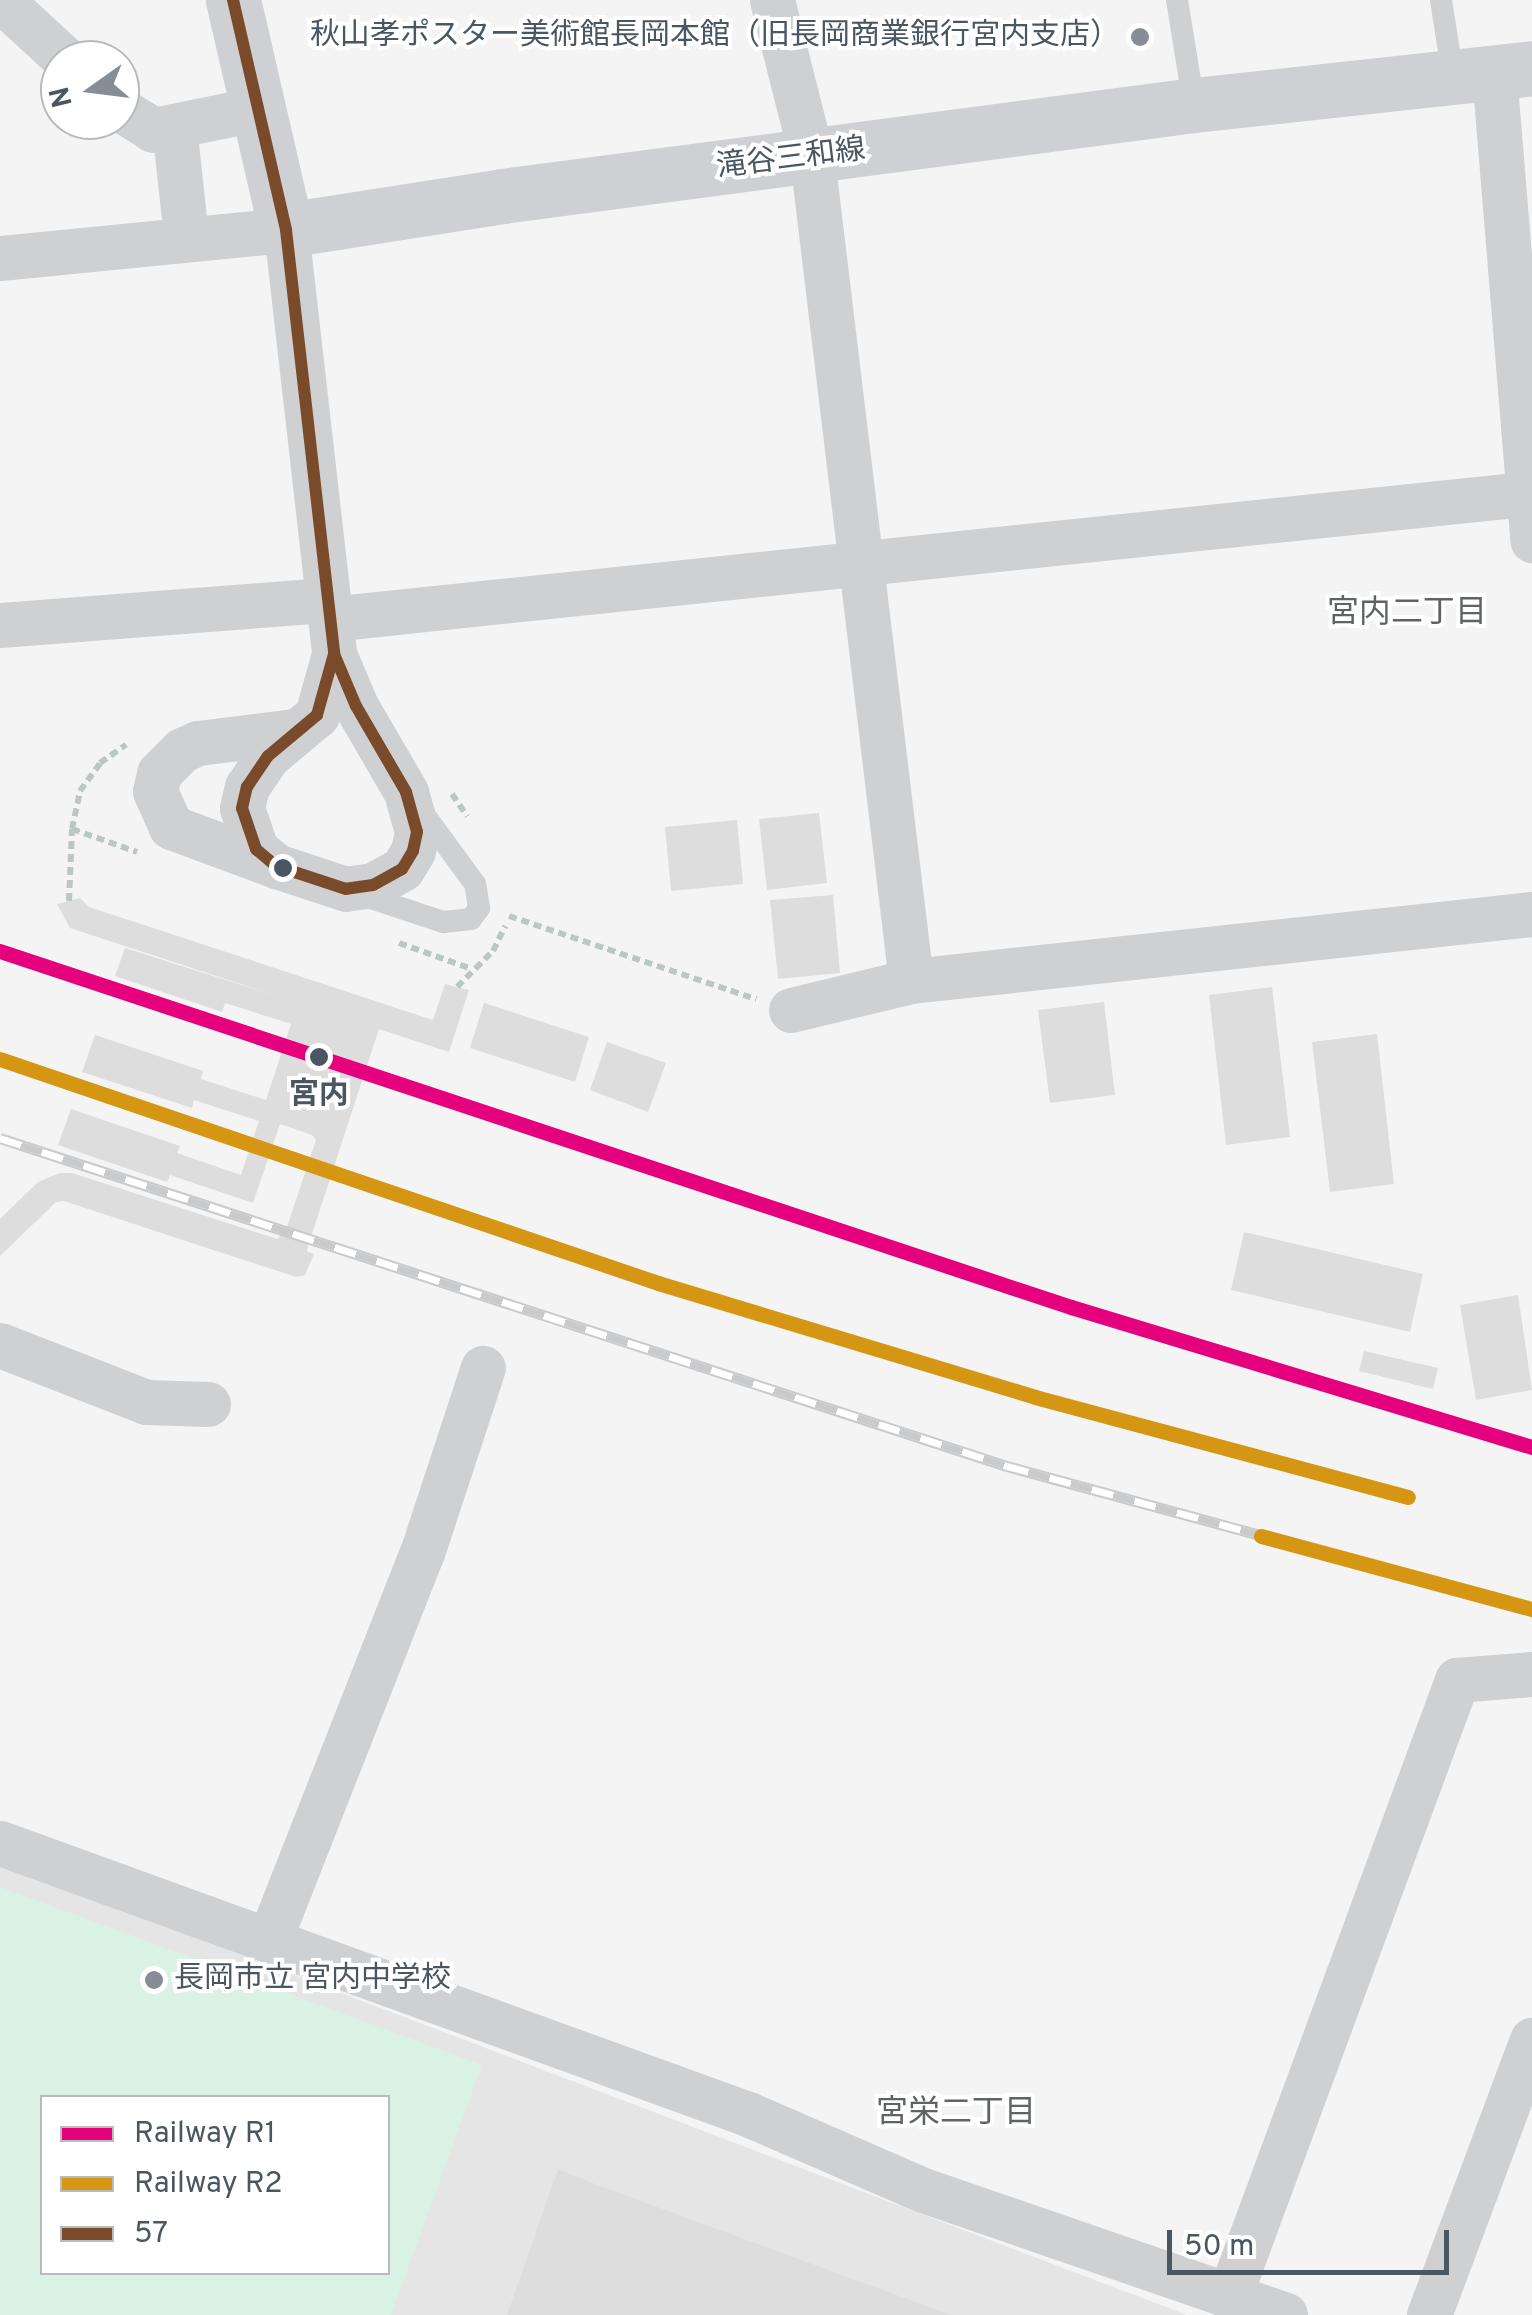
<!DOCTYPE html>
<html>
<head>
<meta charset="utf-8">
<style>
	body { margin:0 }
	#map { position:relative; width:1532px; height:2315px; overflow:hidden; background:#f4f4f4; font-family:Overpass,"Noto Sans JP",sans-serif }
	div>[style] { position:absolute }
	.education>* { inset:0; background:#e6e5e6 }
	.green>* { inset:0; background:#d9f2e3 }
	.building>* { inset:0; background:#ddddde }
	.path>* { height:6px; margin-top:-3px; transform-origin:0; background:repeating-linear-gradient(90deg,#bcc7c4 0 8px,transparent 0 13px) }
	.service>* { height:22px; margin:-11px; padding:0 11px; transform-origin:11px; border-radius:11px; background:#ced0d2 }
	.minor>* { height:45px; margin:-22.5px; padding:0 22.5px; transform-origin:22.5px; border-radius:22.5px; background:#ced0d2 }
	.secondary>* { height:55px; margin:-27.5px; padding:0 27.5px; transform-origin:27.5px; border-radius:27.5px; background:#ced0d4 }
	.rail>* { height:11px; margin-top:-5.5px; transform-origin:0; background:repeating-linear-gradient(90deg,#fff 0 22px,#c9cacc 0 44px); box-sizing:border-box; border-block:2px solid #c9cacc }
	.bus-1>* { height:12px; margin:-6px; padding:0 6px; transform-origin:6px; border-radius:6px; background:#7a4b2a }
	.rail-1>* { height:15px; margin:-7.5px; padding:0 7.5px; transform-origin:7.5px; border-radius:7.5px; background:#e5007d }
	.rail-2>* { height:15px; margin:-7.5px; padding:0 7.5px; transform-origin:7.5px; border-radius:7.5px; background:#d49613 }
	.dots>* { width:28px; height:28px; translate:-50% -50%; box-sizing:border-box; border:5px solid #fff; border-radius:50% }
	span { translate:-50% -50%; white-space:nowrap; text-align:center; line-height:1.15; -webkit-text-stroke:8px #fff; paint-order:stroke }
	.poi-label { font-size:30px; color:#4a5661 }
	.right { translate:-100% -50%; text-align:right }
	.left { translate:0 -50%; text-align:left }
	.street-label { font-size:30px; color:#4a5661 }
	.stop-label { font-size:30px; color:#4a5661; font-weight:700 }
	.neighbourhood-label { font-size:32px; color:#5f6368 }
	.legend { position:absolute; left:40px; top:2095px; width:350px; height:180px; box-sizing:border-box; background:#fff; border:2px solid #b7bbc0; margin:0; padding:12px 18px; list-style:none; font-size:30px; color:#4a5661 }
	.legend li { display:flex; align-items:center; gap:20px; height:50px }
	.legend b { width:50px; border:2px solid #b7bbc0 }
	.north { position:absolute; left:40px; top:40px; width:100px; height:100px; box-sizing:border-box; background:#fff; border:2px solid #b7bbc0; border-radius:50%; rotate:256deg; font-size:28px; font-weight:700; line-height:40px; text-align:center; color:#4a5661 }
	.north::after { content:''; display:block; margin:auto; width:35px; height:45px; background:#868d94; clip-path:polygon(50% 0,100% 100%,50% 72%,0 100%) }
	.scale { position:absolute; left:1167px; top:2230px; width:282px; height:45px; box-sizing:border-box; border:5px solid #4a5661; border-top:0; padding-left:12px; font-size:30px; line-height:35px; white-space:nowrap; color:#4a5661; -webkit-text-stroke:8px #fff; paint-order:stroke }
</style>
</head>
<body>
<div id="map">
	<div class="education">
		<div style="clip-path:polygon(evenodd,0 1863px,1187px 2315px,0 2315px,0 1863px,42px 2098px,388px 2098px,388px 2272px,42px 2272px,42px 2098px)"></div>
	</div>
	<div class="green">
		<div style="clip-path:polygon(evenodd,0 1887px,482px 2065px,391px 2315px,0 2315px,0 1887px,42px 2098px,388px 2098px,388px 2272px,42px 2272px,42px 2098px)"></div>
	</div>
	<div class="building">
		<div style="clip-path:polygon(819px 813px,827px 883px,767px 890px,759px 819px)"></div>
		<div style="clip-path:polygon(737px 820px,743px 884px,671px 891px,665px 827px)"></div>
		<div style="clip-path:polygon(833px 895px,840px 973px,778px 979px,770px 900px)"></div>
		<div style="clip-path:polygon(80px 898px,89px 907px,433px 1020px,445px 984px,469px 990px,449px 1052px,379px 1029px,308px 1246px,307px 1251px,314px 1254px,305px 1275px,296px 1277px,64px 1201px,56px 1202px,0 1256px,0 1219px,38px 1182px,60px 1173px,72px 1173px,277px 1239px,286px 1230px,316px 1140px,312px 1135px,280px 1124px,253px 1203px,170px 1175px,167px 1182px,58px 1145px,71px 1109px,180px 1146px,177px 1153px,241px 1175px,259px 1121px,194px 1100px,192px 1108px,82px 1072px,95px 1035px,203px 1071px,201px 1079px,266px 1100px,291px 1024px,225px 1003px,222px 1012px,115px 976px,125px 948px,280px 997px,70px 928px,57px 904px)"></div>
		<div style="clip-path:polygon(1272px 987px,1290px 1137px,1226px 1145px,1209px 995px)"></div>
		<div style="clip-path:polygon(1104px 1002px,1115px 1095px,1050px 1103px,1038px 1010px)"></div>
		<div style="clip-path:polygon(484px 1003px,589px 1037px,575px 1082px,470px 1048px)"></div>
		<div style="clip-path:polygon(1377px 1034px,1394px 1184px,1330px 1192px,1312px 1042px)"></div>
		<div style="clip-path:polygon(607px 1042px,666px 1063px,648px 1112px,590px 1090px)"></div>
		<div style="clip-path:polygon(1244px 1232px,1423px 1274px,1410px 1332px,1231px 1290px)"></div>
		<div style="clip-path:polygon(1518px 1295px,1532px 1390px,1476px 1400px,1460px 1305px)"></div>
		<div style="clip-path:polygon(1364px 1351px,1438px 1368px,1433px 1389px,1359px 1371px)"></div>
		<div style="clip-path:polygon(558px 2169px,600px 2186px,951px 2315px,507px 2315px)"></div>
	</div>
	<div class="path">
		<div style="left:452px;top:794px;width:27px;rotate:56deg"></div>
		<div style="left:72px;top:829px;width:69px;rotate:19.5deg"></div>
		<div style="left:69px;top:901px;width:72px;rotate:-87.6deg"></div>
		<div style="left:72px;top:829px;width:39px;rotate:-78deg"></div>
		<div style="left:80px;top:791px;width:34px;rotate:-54deg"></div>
		<div style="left:100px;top:763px;width:32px;rotate:-35deg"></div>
		<div style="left:509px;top:916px;width:261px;rotate:18.6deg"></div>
		<div style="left:399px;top:943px;width:77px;rotate:19.6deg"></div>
		<div style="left:457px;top:987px;width:51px;rotate:-45deg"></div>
		<div style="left:493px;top:951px;width:28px;rotate:-64deg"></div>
	</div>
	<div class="service">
		<div style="left:1177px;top:0;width:106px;rotate:80.8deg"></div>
		<div style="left:1441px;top:0;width:78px;rotate:81.1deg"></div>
		<div style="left:359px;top:894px;width:89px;rotate:18.4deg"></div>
		<div style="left:443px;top:922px;width:28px;rotate:-6deg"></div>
		<div style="left:471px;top:919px;width:14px;rotate:-54deg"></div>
		<div style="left:479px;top:908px;width:24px;rotate:-99deg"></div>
		<div style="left:475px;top:884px;width:92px;rotate:-126.1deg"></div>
	</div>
	<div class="minor">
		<div style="left:1px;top:0;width:88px;rotate:42.7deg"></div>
		<div style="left:772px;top:0;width:163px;rotate:75.8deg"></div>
		<div style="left:812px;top:158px;width:829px;rotate:83.14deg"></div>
		<div style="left:1494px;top:73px;width:469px;rotate:85.3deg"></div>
		<div style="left:120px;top:109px;width:39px;rotate:32deg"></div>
		<div style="left:153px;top:130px;width:110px;rotate:-11.5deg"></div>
		<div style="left:174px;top:126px;width:112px;rotate:83.8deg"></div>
		<div style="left:0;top:258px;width:287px;rotate:-5.6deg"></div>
		<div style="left:286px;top:230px;width:427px;rotate:83.5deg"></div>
		<div style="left:334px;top:654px;width:56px;rotate:67.1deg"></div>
		<div style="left:356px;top:706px;width:99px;rotate:59.8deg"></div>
		<div style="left:406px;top:792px;width:41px;rotate:74.6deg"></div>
		<div style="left:417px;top:832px;width:19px;rotate:102deg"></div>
		<div style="left:413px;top:851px;width:21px;rotate:121deg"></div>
		<div style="left:402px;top:869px;width:33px;rotate:151deg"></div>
		<div style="left:373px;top:885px;width:27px;rotate:172deg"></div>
		<div style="left:346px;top:889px;width:74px;rotate:-161.8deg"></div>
		<div style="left:276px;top:866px;width:26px;rotate:-140deg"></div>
		<div style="left:256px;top:849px;width:43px;rotate:-108.9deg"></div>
		<div style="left:242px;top:808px;width:22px;rotate:-77deg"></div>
		<div style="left:247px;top:787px;width:37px;rotate:-56deg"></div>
		<div style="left:268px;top:756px;width:64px;rotate:-39.9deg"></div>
		<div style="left:317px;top:715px;width:63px;rotate:-74.4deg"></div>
		<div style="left:330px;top:619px;width:1209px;rotate:-5.98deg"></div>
		<div style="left:0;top:625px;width:329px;rotate:-4.4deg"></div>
		<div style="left:274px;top:865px;width:110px;rotate:-159.7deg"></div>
		<div style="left:171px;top:827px;width:39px;rotate:-114deg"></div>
		<div style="left:155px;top:791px;width:18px;rotate:-77deg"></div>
		<div style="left:159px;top:773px;width:33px;rotate:-45deg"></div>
		<div style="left:182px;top:750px;width:17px;rotate:-24deg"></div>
		<div style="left:198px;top:743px;width:97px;rotate:-7.1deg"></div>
		<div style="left:791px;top:1010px;width:123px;rotate:-13.6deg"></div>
		<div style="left:911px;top:981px;width:625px;rotate:-6.16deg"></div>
		<div style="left:0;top:1345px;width:157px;rotate:21.3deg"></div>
		<div style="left:146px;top:1402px;width:62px;rotate:1.8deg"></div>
		<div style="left:0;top:1843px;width:796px;rotate:19.92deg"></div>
		<div style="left:748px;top:2114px;width:191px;rotate:23.5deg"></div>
		<div style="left:923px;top:2190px;width:383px;rotate:19deg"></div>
		<div style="left:270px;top:1938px;width:414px;rotate:-68.5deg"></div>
		<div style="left:422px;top:1553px;width:195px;rotate:-71.8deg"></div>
		<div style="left:1229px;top:2297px;width:658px;rotate:-69.72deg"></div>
		<div style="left:1457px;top:1680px;width:75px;rotate:-4.6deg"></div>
		<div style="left:1429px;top:2315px;width:294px;rotate:-69.5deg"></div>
	</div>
	<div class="secondary">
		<div style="left:233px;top:0;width:236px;rotate:77deg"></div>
		<div style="left:286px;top:230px;width:219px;rotate:-8.9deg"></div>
		<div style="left:502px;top:196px;width:698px;rotate:-7.49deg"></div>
		<div style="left:1194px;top:105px;width:340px;rotate:-6.2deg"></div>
	</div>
	<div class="rail">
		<div style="left:0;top:1138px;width:1059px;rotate:18.04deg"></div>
		<div style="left:1007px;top:1466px;width:544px;rotate:15.24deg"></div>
		<div style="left:1526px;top:1445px;width:6px;rotate:18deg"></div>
	</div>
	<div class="bus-1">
		<div style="left:233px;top:0;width:236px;rotate:77deg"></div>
		<div style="left:286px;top:230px;width:427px;rotate:83.5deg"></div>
		<div style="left:334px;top:654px;width:56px;rotate:67.1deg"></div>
		<div style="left:356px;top:706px;width:99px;rotate:59.8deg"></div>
		<div style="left:406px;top:792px;width:41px;rotate:74.6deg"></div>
		<div style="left:417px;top:832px;width:19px;rotate:102deg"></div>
		<div style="left:413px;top:851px;width:21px;rotate:121deg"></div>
		<div style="left:402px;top:869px;width:33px;rotate:151deg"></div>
		<div style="left:373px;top:885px;width:27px;rotate:172deg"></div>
		<div style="left:346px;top:889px;width:74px;rotate:-161.8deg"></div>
		<div style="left:276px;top:866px;width:26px;rotate:-140deg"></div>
		<div style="left:256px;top:849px;width:43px;rotate:-108.9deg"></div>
		<div style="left:242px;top:808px;width:22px;rotate:-77deg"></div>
		<div style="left:247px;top:787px;width:37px;rotate:-56deg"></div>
		<div style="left:268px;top:756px;width:64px;rotate:-39.9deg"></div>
		<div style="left:317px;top:715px;width:63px;rotate:-74.4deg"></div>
	</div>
	<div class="rail-1">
		<div style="left:0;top:951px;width:1129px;rotate:18.39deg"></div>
		<div style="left:1071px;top:1307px;width:482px;rotate:16.9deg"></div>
	</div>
	<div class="rail-2">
		<div style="left:0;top:1059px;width:695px;rotate:18.8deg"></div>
		<div style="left:658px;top:1283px;width:394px;rotate:16.8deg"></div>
		<div style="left:1035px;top:1397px;width:386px;rotate:15deg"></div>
		<div style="left:1261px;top:1536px;width:281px;rotate:15.1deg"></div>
	</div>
	<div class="dots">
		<div style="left:1140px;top:37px;background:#868d94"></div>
		<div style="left:283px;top:868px;background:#4a5661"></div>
		<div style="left:319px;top:1057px;background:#4a5661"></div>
		<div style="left:154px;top:1980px;background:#868d94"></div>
	</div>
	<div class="poi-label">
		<span class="right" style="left:1120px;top:37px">秋山孝ポスター美術館長岡本館（旧長岡商業銀行宮内支店）</span>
		<span class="left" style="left:174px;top:1980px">長岡市立 宮内中学校</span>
	</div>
	<div class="street-label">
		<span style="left:791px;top:160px;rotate:-7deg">滝谷三和線</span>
	</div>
	<div class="stop-label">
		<span style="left:319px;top:1096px">宮内</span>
	</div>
	<div class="neighbourhood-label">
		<span style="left:1407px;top:614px">宮内二丁目</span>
		<span style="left:956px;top:2114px">宮栄二丁目</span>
	</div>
	<ul class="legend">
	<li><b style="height:12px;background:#e5007d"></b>Railway R1</li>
	<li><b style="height:12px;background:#d49613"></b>Railway R2</li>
	<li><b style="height:12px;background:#7a4b2a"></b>57</li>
	</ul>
	<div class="north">N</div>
	<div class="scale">50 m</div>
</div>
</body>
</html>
